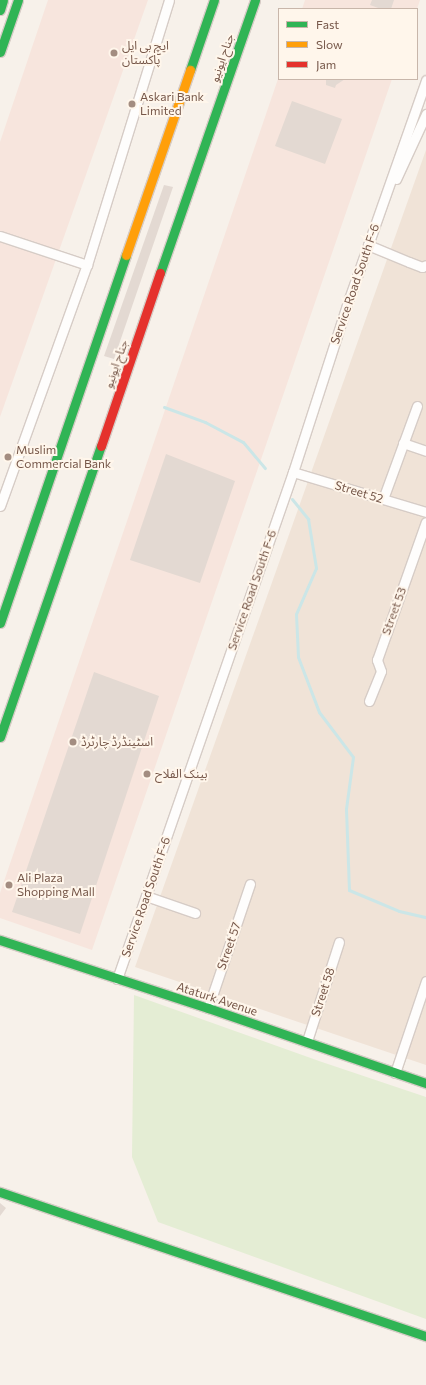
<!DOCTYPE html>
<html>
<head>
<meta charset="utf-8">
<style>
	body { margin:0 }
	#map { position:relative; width:426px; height:1385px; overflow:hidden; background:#f7f1ea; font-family:Commissioner,"Noto Sans Arabic",sans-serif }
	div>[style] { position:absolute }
	.residential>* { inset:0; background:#f0e3d7 }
	.commercial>* { inset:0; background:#f7e5dd }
	.green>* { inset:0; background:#e4edd4 }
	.stream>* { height:3px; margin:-1.5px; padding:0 1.5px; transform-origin:1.5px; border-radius:1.5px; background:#cbe6e7 }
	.building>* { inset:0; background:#e3d9d2 }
	.roads { filter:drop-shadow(1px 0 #d6ccc6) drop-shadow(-1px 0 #d6ccc6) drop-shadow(0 1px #d6ccc6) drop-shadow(0 -1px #d6ccc6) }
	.street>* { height:9px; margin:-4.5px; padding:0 4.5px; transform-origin:4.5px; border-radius:4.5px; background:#fefdfc }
	.fast>* { height:9px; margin:-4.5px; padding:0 4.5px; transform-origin:4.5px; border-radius:4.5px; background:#30b455 }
	.slow>* { height:9px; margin:-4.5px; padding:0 4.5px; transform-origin:4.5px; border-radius:4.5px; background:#ff9f0a }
	.jam>* { height:9px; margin:-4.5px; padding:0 4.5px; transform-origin:4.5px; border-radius:4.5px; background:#e5322d }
	.dots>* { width:11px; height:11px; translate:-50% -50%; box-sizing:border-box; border:2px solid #fff6eb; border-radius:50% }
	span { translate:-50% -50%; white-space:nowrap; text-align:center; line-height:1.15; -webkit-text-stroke:4px #fff6eb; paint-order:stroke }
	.poi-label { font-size:12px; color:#765749 }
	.left { translate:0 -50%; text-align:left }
	.street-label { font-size:12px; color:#765749 }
	.legend { position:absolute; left:278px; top:8px; width:140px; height:72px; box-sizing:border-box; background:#fff6eb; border:1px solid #c8b6aa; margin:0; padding:5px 7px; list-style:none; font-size:12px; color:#765749 }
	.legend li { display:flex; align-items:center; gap:8px; height:20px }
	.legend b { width:20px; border:1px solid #c8b6aa }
</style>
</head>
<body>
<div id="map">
	<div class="residential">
		<div style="clip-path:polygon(426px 150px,426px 1065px,135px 967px)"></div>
	</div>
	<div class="commercial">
		<div style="clip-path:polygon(48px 0,148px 0,0 417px,0 142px)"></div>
		<div style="clip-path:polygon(305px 0,420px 0,417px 9px,302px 9px)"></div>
		<div style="clip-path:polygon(279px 76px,279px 79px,392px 79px,92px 950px,0 918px,0 893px)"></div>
	</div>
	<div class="green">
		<div style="clip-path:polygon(134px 995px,319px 1061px,426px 1097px,426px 1319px,158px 1222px,132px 1157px)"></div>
	</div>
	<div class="stream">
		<div style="left:164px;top:407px;width:44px;rotate:20.1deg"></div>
		<div style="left:205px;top:422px;width:43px;rotate:27.8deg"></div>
		<div style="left:243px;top:442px;width:34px;rotate:50deg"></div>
		<div style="left:292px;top:499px;width:26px;rotate:51deg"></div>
		<div style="left:308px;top:519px;width:50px;rotate:80.7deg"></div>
		<div style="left:316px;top:568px;width:50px;rotate:113.5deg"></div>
		<div style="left:296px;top:614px;width:43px;rotate:87.3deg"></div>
		<div style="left:298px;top:657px;width:59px;rotate:69.1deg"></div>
		<div style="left:319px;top:712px;width:56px;rotate:52.9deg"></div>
		<div style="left:353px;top:757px;width:52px;rotate:97.7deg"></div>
		<div style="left:346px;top:809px;width:81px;rotate:87.9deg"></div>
		<div style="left:349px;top:890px;width:54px;rotate:22.8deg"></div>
		<div style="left:399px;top:911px;width:28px;rotate:13deg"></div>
	</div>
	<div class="building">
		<div style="clip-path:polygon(372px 0,394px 0,391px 9px,381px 9px,370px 5px)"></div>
		<div style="clip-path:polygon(326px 79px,345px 79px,336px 85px,335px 88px,326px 85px)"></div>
		<div style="clip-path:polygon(292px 101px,342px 119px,325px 164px,275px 146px)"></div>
		<div style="clip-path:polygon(164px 185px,173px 187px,114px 359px,104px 356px)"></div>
		<div style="clip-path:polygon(166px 454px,235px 481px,200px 583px,130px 560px)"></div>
		<div style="clip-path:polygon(94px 672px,159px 696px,80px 934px,12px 912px)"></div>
		<div style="clip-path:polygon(0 1203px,6px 1208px,0 1216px)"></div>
	</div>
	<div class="roads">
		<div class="street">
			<div style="left:396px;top:179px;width:72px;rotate:-65.2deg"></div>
			<div style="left:0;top:236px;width:92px;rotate:18.4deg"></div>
			<div style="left:368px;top:245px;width:44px;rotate:22.5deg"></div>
			<div style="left:409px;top:262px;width:14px;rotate:21deg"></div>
			<div style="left:422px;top:267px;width:4px;rotate:-27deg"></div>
			<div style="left:403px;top:443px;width:24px;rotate:19deg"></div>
			<div style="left:293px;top:472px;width:139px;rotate:16.7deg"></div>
			<div style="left:383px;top:499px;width:99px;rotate:-69.9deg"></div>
			<div style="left:0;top:506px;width:256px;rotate:-70.2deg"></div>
			<div style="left:87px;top:265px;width:277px;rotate:-72.8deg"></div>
			<div style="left:369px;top:701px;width:32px;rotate:-68deg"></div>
			<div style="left:381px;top:671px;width:12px;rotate:-110deg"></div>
			<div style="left:377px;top:660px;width:146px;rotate:-70.5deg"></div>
			<div style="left:146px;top:896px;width:52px;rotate:19.1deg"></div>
			<div style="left:117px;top:979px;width:537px;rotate:-70.86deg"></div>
			<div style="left:293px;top:472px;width:182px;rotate:-72.1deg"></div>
			<div style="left:349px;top:299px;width:232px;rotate:-70.6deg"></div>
			<div style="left:208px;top:1008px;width:131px;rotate:-71.3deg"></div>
			<div style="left:307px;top:1041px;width:104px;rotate:-72.1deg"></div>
			<div style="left:395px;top:1073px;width:97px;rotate:-71.4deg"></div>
		</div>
		<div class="fast">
			<div style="left:0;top:10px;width:10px;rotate:-73deg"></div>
			<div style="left:0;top:52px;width:55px;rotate:-70.9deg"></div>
			<div style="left:190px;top:70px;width:74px;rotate:-71.1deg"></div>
			<div style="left:160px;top:273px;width:289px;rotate:-70.8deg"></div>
			<div style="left:0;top:623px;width:389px;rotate:-71.1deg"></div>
			<div style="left:0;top:737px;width:308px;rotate:-70.9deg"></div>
			<div style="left:0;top:940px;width:219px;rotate:18.1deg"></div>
			<div style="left:208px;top:1008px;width:231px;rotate:19deg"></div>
			<div style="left:0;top:1192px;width:450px;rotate:18.7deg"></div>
		</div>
		<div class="slow">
			<div style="left:126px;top:255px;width:196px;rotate:-70.9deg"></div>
		</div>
		<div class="jam">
			<div style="left:101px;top:446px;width:183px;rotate:-71.2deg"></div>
		</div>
	</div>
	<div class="dots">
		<div style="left:114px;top:53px;background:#a38d81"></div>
		<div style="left:132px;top:104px;background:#a38d81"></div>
		<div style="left:8px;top:457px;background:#a38d81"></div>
		<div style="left:73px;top:742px;background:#a38d81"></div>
		<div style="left:147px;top:774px;background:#a38d81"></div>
		<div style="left:9px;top:885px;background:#a38d81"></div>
	</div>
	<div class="poi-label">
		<span class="left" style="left:122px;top:53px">ایچ بی ایل<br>پاکستان</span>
		<span class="left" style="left:140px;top:104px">Askari Bank<br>Limited</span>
		<span class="left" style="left:16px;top:457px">Muslim<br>Commercial Bank</span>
		<span class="left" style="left:81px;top:742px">اسٹینڈرڈ چارٹرڈ</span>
		<span class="left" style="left:155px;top:774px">بینک الفلاح</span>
		<span class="left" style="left:17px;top:885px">Ali Plaza<br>Shopping Mall</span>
	</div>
	<div class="street-label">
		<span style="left:222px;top:58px;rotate:-71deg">جناح ایونیو</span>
		<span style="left:355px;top:284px;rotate:-71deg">Service Road South F-6</span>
		<span style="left:116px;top:364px;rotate:-71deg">جناح ایونیو</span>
		<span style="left:359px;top:492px;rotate:17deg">Street 52</span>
		<span style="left:252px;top:590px;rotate:-71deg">Service Road South F-6</span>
		<span style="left:394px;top:611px;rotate:-70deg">Street 53</span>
		<span style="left:146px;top:897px;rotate:-71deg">Service Road South F-6</span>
		<span style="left:229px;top:946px;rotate:-71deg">Street 57</span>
		<span style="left:323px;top:992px;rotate:-72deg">Street 58</span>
		<span style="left:217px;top:999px;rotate:18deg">Ataturk Avenue</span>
	</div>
	<ul class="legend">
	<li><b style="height:5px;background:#30b455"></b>Fast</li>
	<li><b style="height:5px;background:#ff9f0a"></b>Slow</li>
	<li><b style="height:5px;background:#e5322d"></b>Jam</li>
	</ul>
</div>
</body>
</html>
